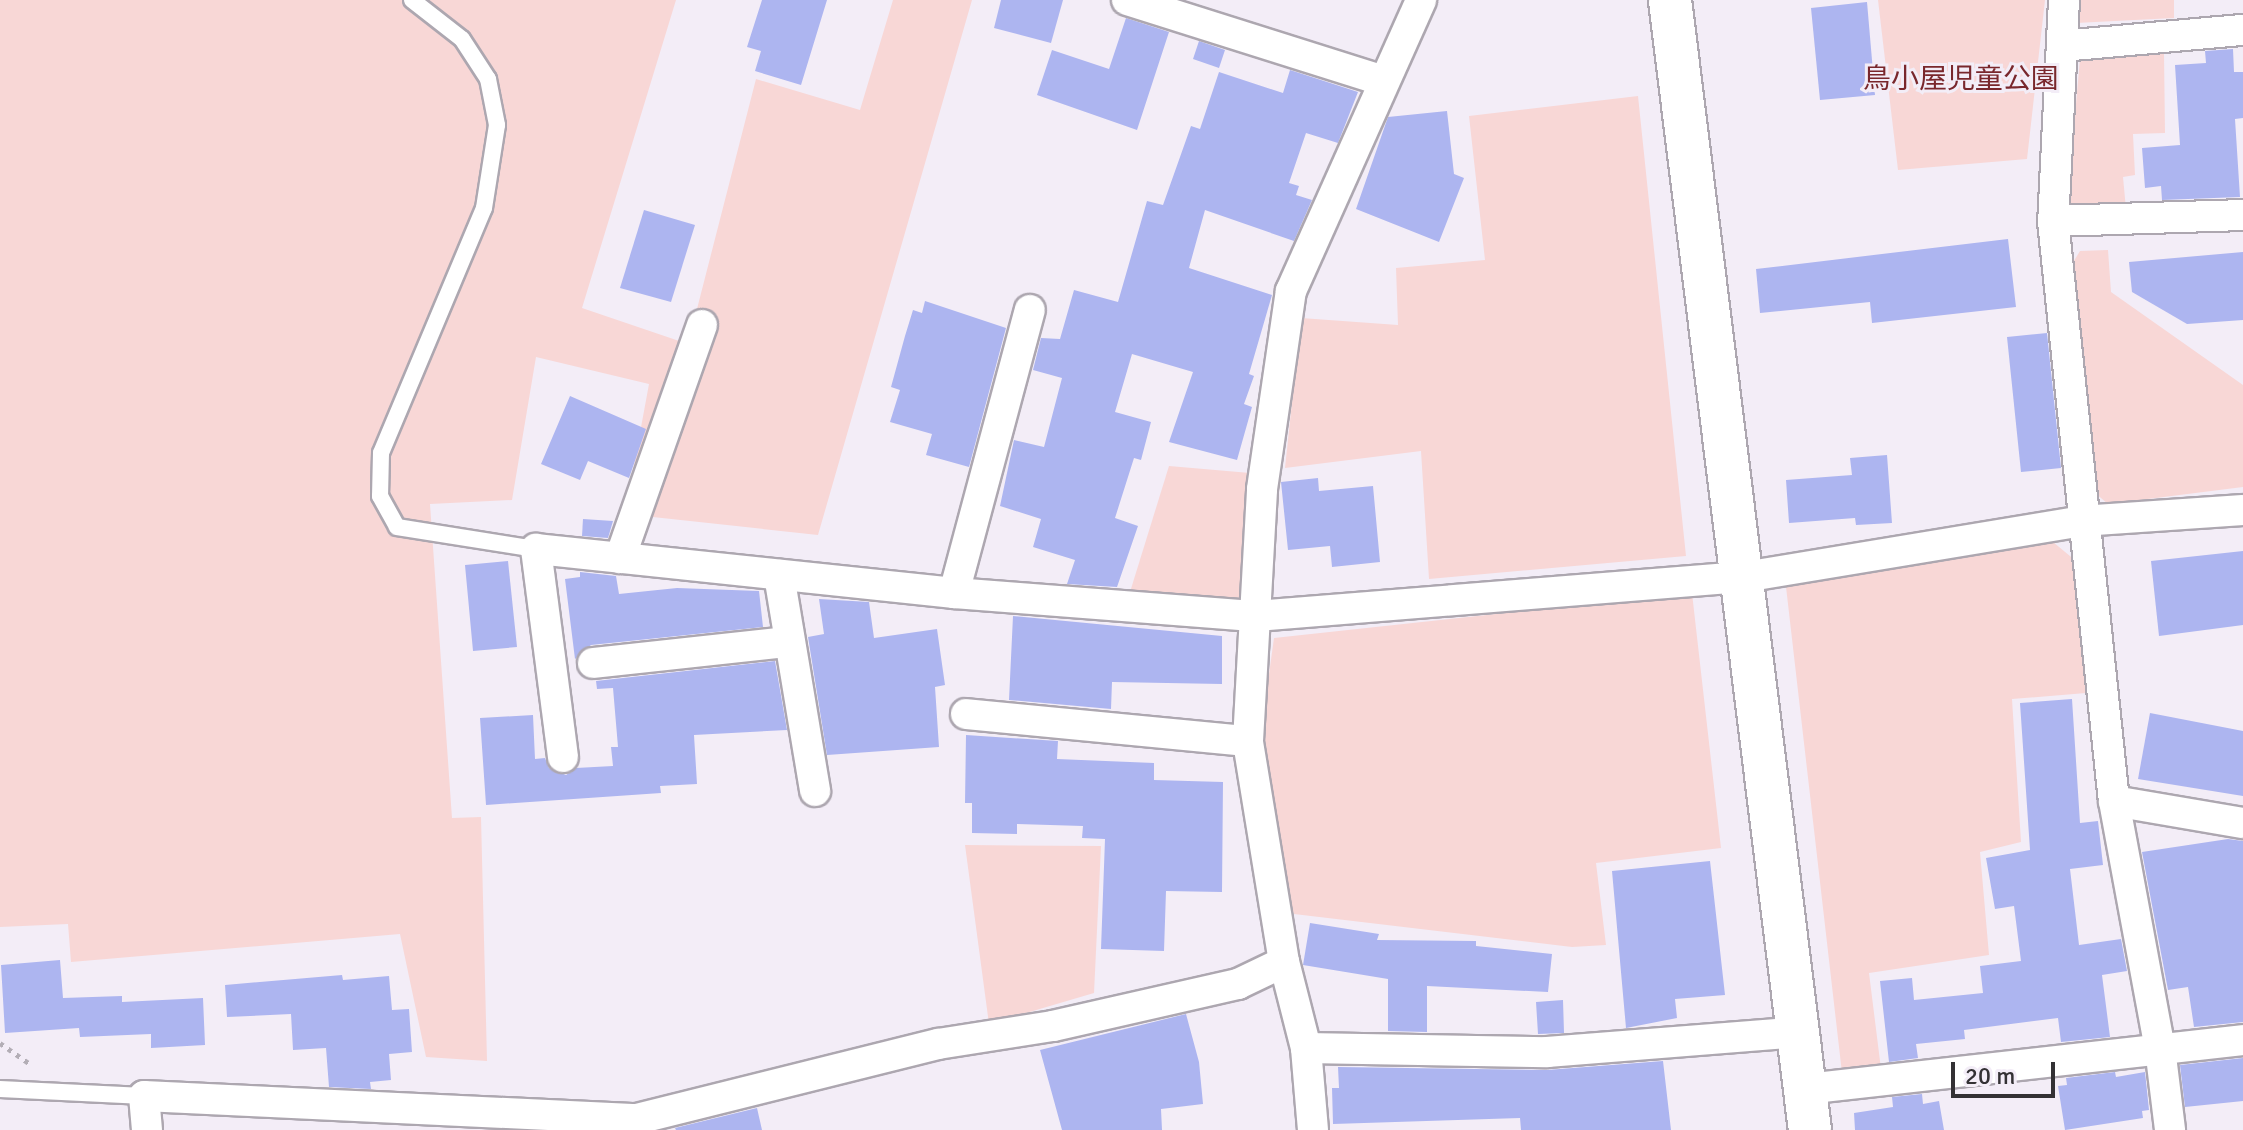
<!DOCTYPE html>
<html>
<head>
<meta charset="utf-8">
<style>
	body { margin:0 }
	#map { position:relative; width:2243px; height:1130px; overflow:hidden; background:#f3edf7; font-family:Signika,"Noto Sans JP",sans-serif }
	div>[style] { position:absolute }
	.green>* { inset:0; background:#f8d7d6 }
	.building>* { inset:0; background:#adb5f0 }
	.path>* { height:5px; margin-top:-2.5px; transform-origin:0; background:repeating-linear-gradient(90deg,#b3aeb6 0 4px,transparent 0 10px) }
	.roads { filter:drop-shadow(2px 0 #ada7b0) drop-shadow(-2px 0 #ada7b0) drop-shadow(0 2px #ada7b0) drop-shadow(0 -2px #ada7b0) }
	.lane>* { height:16px; margin:-8px; padding:0 8px; transform-origin:8px; border-radius:8px; background:#fff }
	.street>* { height:30px; margin:-15px; padding:0 15px; transform-origin:15px; border-radius:15px; background:#fff }
	.secondary>* { height:42px; margin:-21px; padding:0 21px; transform-origin:21px; border-radius:21px; background:#fff }
	span { translate:-50% -50%; white-space:nowrap; text-align:center; line-height:1.15; -webkit-text-stroke:6px #f3edf7; paint-order:stroke }
	.park-label { font-size:28px; color:#79272c }
	.scale { position:absolute; left:1951px; top:1062px; width:104px; height:36px; box-sizing:border-box; border:4px solid #333134; border-top:0; padding-left:10px; font-size:24px; line-height:28px; white-space:nowrap; color:#333134; -webkit-text-stroke:6px #f3edf7; paint-order:stroke }
</style>
</head>
<body>
<div id="map">
	<div class="green">
		<div style="clip-path:polygon(0 0,676px 0,582px 308px,688px 344px,756px 79px,860px 110px,893px 0,972px 0,818px 535px,625px 514px,649px 384px,536px 357px,512px 500px,430px 504px,452px 818px,481px 817px,487px 1061px,426px 1057px,400px 934px,71px 962px,68px 924px,0 927px)"></div>
		<div style="clip-path:polygon(1878px 0,2045px 0,2027px 159px,1898px 170px)"></div>
		<div style="clip-path:polygon(2078px 0,2174px 0,2174px 18px,2076px 23px)"></div>
		<div style="clip-path:polygon(2164px 53px,2165px 133px,2133px 134px,2135px 175px,2123px 177px,2126px 209px,2067px 205px,2080px 59px)"></div>
		<div style="clip-path:polygon(1638px 96px,1686px 556px,1429px 579px,1421px 451px,1285px 468px,1301px 318px,1398px 325px,1396px 268px,1485px 260px,1469px 116px)"></div>
		<div style="clip-path:polygon(2108px 250px,2111px 292px,2243px 385px,2243px 487px,2108px 504px,2087px 486px,2069px 269px,2080px 251px)"></div>
		<div style="clip-path:polygon(1169px 466px,1250px 473px,1241px 600px,1130px 592px)"></div>
		<div style="clip-path:polygon(2053px 542px,2076px 561px,2086px 693px,2012px 699px,2021px 842px,1980px 852px,1989px 955px,1869px 973px,1881px 1069px,1842px 1073px,1785px 578px)"></div>
		<div style="clip-path:polygon(1692px 593px,1721px 848px,1596px 863px,1606px 945px,1572px 947px,1294px 914px,1273px 860px,1260px 739px,1274px 638px)"></div>
		<div style="clip-path:polygon(965px 845px,1101px 846px,1094px 993px,989px 1024px)"></div>
	</div>
	<div class="building">
		<div style="clip-path:polygon(762px 0,827px 0,801px 85px,755px 71px,761px 51px,747px 47px)"></div>
		<div style="clip-path:polygon(1001px 0,1063px 0,1051px 43px,994px 28px)"></div>
		<div style="clip-path:polygon(1867px 2px,1875px 95px,1820px 100px,1811px 8px)"></div>
		<div style="clip-path:polygon(1126px 18px,1169px 32px,1137px 130px,1037px 95px,1052px 50px,1109px 69px)"></div>
		<div style="clip-path:polygon(1199px 41px,1225px 50px,1219px 68px,1193px 59px)"></div>
		<div style="clip-path:polygon(2233px 49px,2234px 72px,2243px 72px,2243px 118px,2235px 119px,2240px 197px,2162px 200px,2161px 186px,2145px 188px,2142px 148px,2180px 145px,2175px 65px,2206px 63px,2205px 51px)"></div>
		<div style="clip-path:polygon(1290px 70px,1358px 92px,1338px 143px,1306px 133px,1289px 183px,1299px 186px,1296px 195px,1312px 200px,1294px 241px,1205px 210px,1189px 268px,1272px 295px,1249px 374px,1254px 376px,1244px 404px,1252px 407px,1237px 460px,1169px 442px,1193px 372px,1132px 354px,1115px 412px,1151px 422px,1141px 460px,1134px 458px,1115px 518px,1138px 526px,1117px 587px,1067px 584px,1075px 560px,1033px 547px,1041px 519px,1000px 506px,1014px 440px,1044px 447px,1062px 378px,1033px 370px,1041px 338px,1060px 339px,1074px 290px,1118px 302px,1147px 201px,1163px 205px,1191px 126px,1200px 129px,1219px 72px,1283px 93px)"></div>
		<div style="clip-path:polygon(1447px 111px,1454px 174px,1464px 178px,1439px 242px,1356px 209px,1388px 117px)"></div>
		<div style="clip-path:polygon(644px 210px,695px 225px,671px 302px,620px 288px)"></div>
		<div style="clip-path:polygon(2008px 239px,2016px 307px,1872px 323px,1870px 302px,1760px 313px,1756px 269px)"></div>
		<div style="clip-path:polygon(2243px 252px,2243px 320px,2187px 324px,2132px 292px,2129px 262px)"></div>
		<div style="clip-path:polygon(925px 301px,1006px 328px,969px 467px,926px 455px,932px 434px,890px 422px,900px 390px,891px 387px,905px 336px,913px 310px,922px 313px)"></div>
		<div style="clip-path:polygon(2047px 333px,2061px 468px,2021px 472px,2007px 337px)"></div>
		<div style="clip-path:polygon(570px 396px,646px 429px,629px 478px,588px 461px,580px 480px,541px 464px)"></div>
		<div style="clip-path:polygon(1887px 455px,1892px 523px,1856px 525px,1855px 518px,1789px 523px,1786px 480px,1852px 475px,1850px 458px)"></div>
		<div style="clip-path:polygon(1318px 478px,1319px 491px,1373px 486px,1380px 562px,1332px 567px,1330px 546px,1288px 550px,1281px 482px)"></div>
		<div style="clip-path:polygon(583px 519px,613px 521px,608px 538px,582px 536px)"></div>
		<div style="clip-path:polygon(2243px 551px,2243px 625px,2159px 636px,2151px 561px)"></div>
		<div style="clip-path:polygon(508px 561px,517px 647px,473px 651px,465px 565px)"></div>
		<div style="clip-path:polygon(580px 572px,616px 576px,619px 594px,677px 588px,759px 591px,763px 627px,591px 645px,575px 659px,565px 579px,580px 577px)"></div>
		<div style="clip-path:polygon(819px 599px,869px 602px,874px 638px,937px 629px,945px 685px,935px 687px,939px 747px,827px 755px,808px 637px,824px 634px)"></div>
		<div style="clip-path:polygon(1013px 616px,1222px 636px,1222px 684px,1112px 682px,1111px 709px,1009px 700px)"></div>
		<div style="clip-path:polygon(775px 661px,787px 730px,694px 735px,697px 784px,660px 786px,661px 793px,486px 805px,480px 718px,533px 715px,535px 759px,545px 758px,549px 768px,566px 775px,576px 768px,613px 766px,611px 747px,618px 747px,613px 688px,597px 689px,596px 681px)"></div>
		<div style="clip-path:polygon(2072px 699px,2080px 823px,2098px 821px,2103px 865px,2070px 869px,2079px 945px,2121px 939px,2127px 971px,2102px 975px,2110px 1037px,2061px 1042px,2058px 1018px,1964px 1030px,1965px 1039px,1916px 1044px,1918px 1058px,1889px 1062px,1880px 981px,1912px 978px,1914px 1000px,1983px 993px,1980px 966px,2021px 961px,2014px 906px,1995px 909px,1986px 858px,2030px 850px,2020px 703px)"></div>
		<div style="clip-path:polygon(2150px 713px,2243px 731px,2243px 796px,2138px 779px)"></div>
		<div style="clip-path:polygon(966px 735px,1058px 741px,1057px 759px,1154px 763px,1154px 780px,1223px 782px,1222px 892px,1166px 891px,1164px 951px,1101px 949px,1105px 839px,1082px 838px,1083px 826px,1017px 824px,1017px 834px,972px 833px,972px 803px,965px 803px)"></div>
		<div style="clip-path:polygon(2228px 839px,2243px 841px,2243px 1022px,2194px 1027px,2188px 987px,2168px 990px,2142px 852px)"></div>
		<div style="clip-path:polygon(1710px 861px,1725px 995px,1675px 999px,1677px 1018px,1626px 1028px,1612px 871px)"></div>
		<div style="clip-path:polygon(1310px 923px,1379px 934px,1377px 940px,1476px 941px,1476px 946px,1552px 954px,1548px 992px,1427px 986px,1427px 1032px,1388px 1031px,1388px 979px,1303px 965px)"></div>
		<div style="clip-path:polygon(60px 960px,63px 998px,122px 996px,122px 1002px,203px 998px,205px 1045px,151px 1048px,151px 1034px,80px 1037px,79px 1028px,5px 1033px,1px 965px)"></div>
		<div style="clip-path:polygon(342px 975px,343px 980px,389px 976px,392px 1010px,409px 1009px,412px 1052px,389px 1054px,391px 1080px,370px 1082px,371px 1089px,329px 1087px,326px 1048px,293px 1050px,291px 1014px,227px 1017px,225px 985px)"></div>
		<div style="clip-path:polygon(1563px 1000px,1564px 1033px,1538px 1034px,1536px 1002px)"></div>
		<div style="clip-path:polygon(1186px 1014px,1199px 1062px,1203px 1104px,1161px 1109px,1162px 1130px,1062px 1130px,1040px 1050px)"></div>
		<div style="clip-path:polygon(2243px 1058px,2243px 1101px,2185px 1107px,2180px 1065px)"></div>
		<div style="clip-path:polygon(1663px 1061px,1671px 1130px,1521px 1130px,1520px 1118px,1333px 1124px,1332px 1088px,1339px 1088px,1338px 1067px,1547px 1070px)"></div>
		<div style="clip-path:polygon(2115px 1072px,2116px 1077px,2145px 1072px,2149px 1110px,2142px 1111px,2143px 1118px,2065px 1130px,2058px 1086px,2067px 1085px,2066px 1078px)"></div>
		<div style="clip-path:polygon(1922px 1094px,1923px 1104px,1939px 1101px,1944px 1130px,1855px 1130px,1854px 1113px,1893px 1107px,1892px 1097px)"></div>
		<div style="clip-path:polygon(757px 1108px,762px 1130px,676px 1130px,675px 1128px)"></div>
	</div>
	<div class="path">
		<div style="left:0;top:1043px;width:35px;rotate:35deg"></div>
	</div>
	<div class="roads">
		<div class="lane">
			<div style="left:412px;top:0;width:63px;rotate:38deg"></div>
			<div style="left:462px;top:39px;width:48px;rotate:57deg"></div>
			<div style="left:488px;top:79px;width:47px;rotate:78.9deg"></div>
			<div style="left:497px;top:125px;width:84px;rotate:98.9deg"></div>
			<div style="left:484px;top:208px;width:266px;rotate:112.8deg"></div>
			<div style="left:381px;top:453px;width:43px;rotate:91.3deg"></div>
			<div style="left:380px;top:496px;width:35px;rotate:61deg"></div>
			<div style="left:397px;top:527px;width:141px;rotate:9deg"></div>
			<div style="left:0;top:1089px;width:144px;rotate:2.8deg"></div>
		</div>
		<div class="street">
			<div style="left:1127px;top:0;width:266px;rotate:17.5deg"></div>
			<div style="left:2064px;top:0;width:221px;rotate:92.8deg"></div>
			<div style="left:2053px;top:221px;width:583px;rotate:84deg"></div>
			<div style="left:2114px;top:801px;width:251px;rotate:79.5deg"></div>
			<div style="left:2160px;top:1048px;width:83px;rotate:83deg"></div>
			<div style="left:2062px;top:46px;width:182px;rotate:-5.1deg"></div>
			<div style="left:2053px;top:221px;width:190px;rotate:-1.8deg"></div>
			<div style="left:620px;top:558px;width:247px;rotate:-70.6deg"></div>
			<div style="left:779px;top:575px;width:219px;rotate:80.5deg"></div>
			<div style="left:954px;top:593px;width:293px;rotate:-75deg"></div>
			<div style="left:593px;top:663px;width:195px;rotate:-6.2deg"></div>
			<div style="left:966px;top:714px;width:283px;rotate:5.5deg"></div>
			<div style="left:563px;top:757px;width:210px;rotate:-97.4deg"></div>
			<div style="left:536px;top:549px;width:420px;rotate:6deg"></div>
			<div style="left:954px;top:593px;width:303px;rotate:4.4deg"></div>
			<div style="left:1256px;top:616px;width:490px;rotate:-4.6deg"></div>
			<div style="left:1744px;top:577px;width:342px;rotate:-9.4deg"></div>
			<div style="left:2081px;top:521px;width:162px;rotate:-3.9deg"></div>
			<div style="left:2114px;top:801px;width:131px;rotate:9.7deg"></div>
			<div style="left:1306px;top:1048px;width:241px;rotate:1deg"></div>
			<div style="left:1547px;top:1052px;width:253px;rotate:-4.5deg"></div>
			<div style="left:1806px;top:1089px;width:440px;rotate:-6.4deg"></div>
			<div style="left:147px;top:1130px;width:34px;rotate:-95deg"></div>
			<div style="left:144px;top:1096px;width:494px;rotate:2.7deg"></div>
			<div style="left:637px;top:1119px;width:310px;rotate:-14deg"></div>
			<div style="left:938px;top:1044px;width:116px;rotate:-8.9deg"></div>
			<div style="left:1053px;top:1026px;width:190px;rotate:-12.8deg"></div>
			<div style="left:1238px;top:984px;width:51px;rotate:-25.6deg"></div>
			<div style="left:1313px;top:1130px;width:82px;rotate:-94.9deg"></div>
			<div style="left:1306px;top:1048px;width:89px;rotate:-104.3deg"></div>
			<div style="left:1284px;top:962px;width:224px;rotate:-99.3deg"></div>
			<div style="left:1248px;top:741px;width:252px;rotate:-86.8deg"></div>
			<div style="left:1262px;top:489px;width:200px;rotate:-81.7deg"></div>
			<div style="left:1291px;top:291px;width:319px;rotate:-65.9deg"></div>
		</div>
		<div class="secondary">
			<div style="left:1670px;top:0;width:1139px;rotate:82.94deg"></div>
		</div>
	</div>
	<div class="park-label">
		<span style="left:1961px;top:79px">鳥小屋児童公園</span>
	</div>
	<div class="scale">20 m</div>
</div>
</body>
</html>
